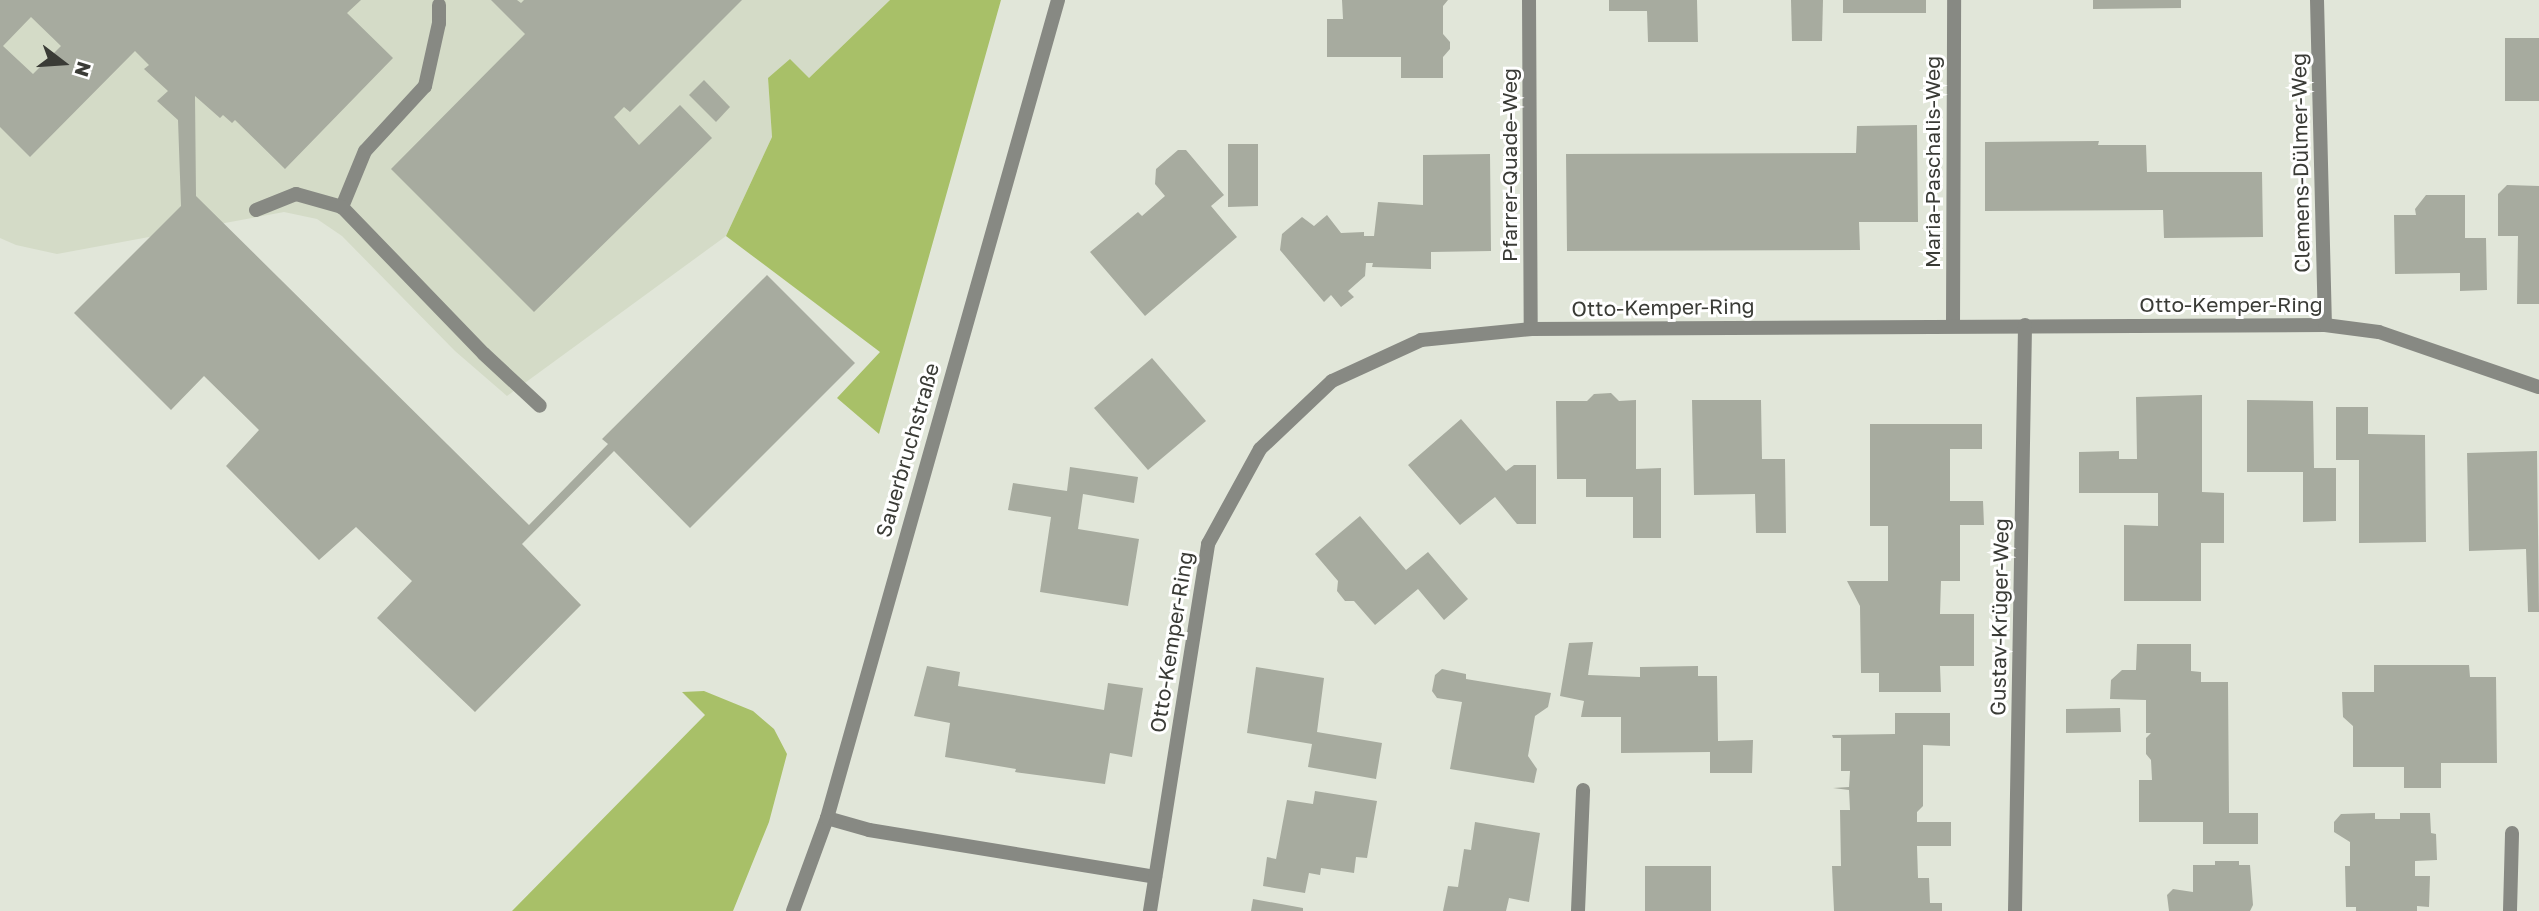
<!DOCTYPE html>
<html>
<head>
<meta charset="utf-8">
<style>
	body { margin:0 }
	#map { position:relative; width:2539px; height:911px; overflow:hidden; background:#e1e6d9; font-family:"Golos Text",sans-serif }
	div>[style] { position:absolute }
	.built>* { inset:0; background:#d4dbc7 }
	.green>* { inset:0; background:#a8c068 }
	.building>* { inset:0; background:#a7ab9f }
	.lane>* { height:14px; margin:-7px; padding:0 7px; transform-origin:7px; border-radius:7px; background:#878983 }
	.street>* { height:14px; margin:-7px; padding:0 7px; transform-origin:7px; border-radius:7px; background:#878983 }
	span { translate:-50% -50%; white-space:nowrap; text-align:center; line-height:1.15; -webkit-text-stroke:6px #fff; paint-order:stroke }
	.street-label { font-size:21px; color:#3a3b36 }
	.north { position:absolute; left:28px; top:28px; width:70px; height:70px; -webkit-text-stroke:5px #fff; paint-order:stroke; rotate:107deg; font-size:19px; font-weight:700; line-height:28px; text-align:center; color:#3a3b36 }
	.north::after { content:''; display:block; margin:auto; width:24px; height:32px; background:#3a3b36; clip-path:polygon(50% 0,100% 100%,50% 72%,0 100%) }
</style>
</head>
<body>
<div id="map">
	<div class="built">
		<div style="clip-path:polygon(0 0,890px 0,809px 78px,768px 78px,772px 137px,726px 236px,507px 396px,455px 351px,342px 236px,317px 219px,284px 212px,57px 254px,16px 245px,0 238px)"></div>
	</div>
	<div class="green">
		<div style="clip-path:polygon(890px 0,1001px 0,879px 434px,837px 398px,880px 352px,726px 236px,772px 137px,768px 78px,790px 59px,809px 78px)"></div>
		<div style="clip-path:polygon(704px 691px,753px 711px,774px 729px,787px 754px,769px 822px,733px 911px,512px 911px,705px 715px,682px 692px)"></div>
	</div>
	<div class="building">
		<div style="clip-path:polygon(evenodd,0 0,361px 0,347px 13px,393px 58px,285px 169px,235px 120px,232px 123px,223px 115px,220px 118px,195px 96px,196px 196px,529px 525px,608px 444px,602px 439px,767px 275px,855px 363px,690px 528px,614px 451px,522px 544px,581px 605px,475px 712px,377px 618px,412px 581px,356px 527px,319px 560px,226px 466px,259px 430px,204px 376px,171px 410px,74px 313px,181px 206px,178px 120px,157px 101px,168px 91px,144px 69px,149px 65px,135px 51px,30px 157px,0 127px,0 0,31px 17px,61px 46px,33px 74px,3px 46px,31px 17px)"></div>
		<div style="clip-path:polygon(491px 0,517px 0,521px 3px,524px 0,742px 0,630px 112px,624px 107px,614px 117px,639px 145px,680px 105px,712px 138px,534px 312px,391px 169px,525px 34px)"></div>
		<div style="clip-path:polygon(1342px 0,1448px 0,1443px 6px,1443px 34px,1450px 42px,1450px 49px,1443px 57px,1443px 78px,1401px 78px,1401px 57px,1327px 57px,1327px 19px,1343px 19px)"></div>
		<div style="clip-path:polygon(1609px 0,1697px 0,1698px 42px,1648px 42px,1647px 11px,1609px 11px)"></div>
		<div style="clip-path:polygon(1791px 0,1823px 0,1822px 41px,1792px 41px)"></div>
		<div style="clip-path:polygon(1843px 0,1926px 0,1926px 13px,1843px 13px)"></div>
		<div style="clip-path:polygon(2093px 0,2181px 0,2181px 8px,2093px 9px)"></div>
		<div style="clip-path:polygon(2505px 38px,2539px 38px,2539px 101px,2505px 101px)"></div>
		<div style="clip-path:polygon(704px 80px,730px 107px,716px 122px,689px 95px)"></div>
		<div style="clip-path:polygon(1917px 125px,1918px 222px,1859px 222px,1860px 250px,1567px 251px,1566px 154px,1856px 153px,1857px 126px)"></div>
		<div style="clip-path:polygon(2099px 141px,2098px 145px,2146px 145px,2147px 172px,2262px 172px,2263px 237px,2164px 238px,2163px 210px,1985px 211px,1985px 142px)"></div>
		<div style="clip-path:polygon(1228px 144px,1258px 144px,1258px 206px,1228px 207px)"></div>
		<div style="clip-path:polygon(1178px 150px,1186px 150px,1224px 195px,1211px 206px,1237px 237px,1145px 316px,1090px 252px,1138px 212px,1142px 216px,1165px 196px,1155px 184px,1156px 169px)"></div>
		<div style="clip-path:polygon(1490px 154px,1491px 251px,1431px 252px,1431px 269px,1372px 267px,1373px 263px,1366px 263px,1365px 276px,1348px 291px,1354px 297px,1341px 307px,1331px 295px,1324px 302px,1280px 250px,1282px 234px,1302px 217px,1314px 226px,1327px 215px,1341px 233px,1364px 232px,1364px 236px,1374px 236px,1378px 202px,1423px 205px,1423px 155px)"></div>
		<div style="clip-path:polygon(2507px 185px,2539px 186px,2539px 304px,2517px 304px,2518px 236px,2498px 236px,2498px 194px)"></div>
		<div style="clip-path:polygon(2426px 195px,2465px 195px,2465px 238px,2486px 238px,2487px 290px,2460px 291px,2460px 273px,2395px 274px,2394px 215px,2416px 215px,2415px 209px)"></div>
		<div style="clip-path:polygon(1152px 358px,1206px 421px,1148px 470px,1094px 408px)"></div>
		<div style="clip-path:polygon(1611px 393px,1619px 401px,1636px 400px,1636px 469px,1661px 468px,1661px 538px,1633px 538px,1633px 497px,1586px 497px,1586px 479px,1557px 479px,1556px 401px,1587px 401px,1594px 394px)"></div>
		<div style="clip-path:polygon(2202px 395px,2202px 492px,2224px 493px,2224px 543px,2201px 543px,2201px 601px,2124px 601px,2124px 525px,2158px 526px,2158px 493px,2079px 493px,2079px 452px,2119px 451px,2119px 459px,2137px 459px,2136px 397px)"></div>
		<div style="clip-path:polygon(1692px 400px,1761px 400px,1762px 459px,1785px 459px,1786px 533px,1756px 533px,1755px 494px,1694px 495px)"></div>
		<div style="clip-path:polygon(2247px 400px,2313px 401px,2314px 468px,2336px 468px,2336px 521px,2303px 522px,2303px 472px,2247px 472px)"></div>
		<div style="clip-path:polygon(2336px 407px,2368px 407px,2368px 434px,2425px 435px,2426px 542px,2359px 543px,2359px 460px,2336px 460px)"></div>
		<div style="clip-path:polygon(1461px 419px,1506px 471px,1514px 465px,1536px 465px,1536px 524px,1517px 524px,1495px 497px,1460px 525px,1408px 465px)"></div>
		<div style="clip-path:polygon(1870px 424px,1982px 424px,1982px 449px,1950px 449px,1950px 501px,1983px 501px,1984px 525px,1960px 525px,1960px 581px,1941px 581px,1940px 614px,1974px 614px,1974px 666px,1940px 666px,1941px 692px,1879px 692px,1879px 673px,1861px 673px,1860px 606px,1847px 581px,1888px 581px,1888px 526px,1870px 526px)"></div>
		<div style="clip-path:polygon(2537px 451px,2539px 612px,2528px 612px,2526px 549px,2469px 551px,2467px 453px)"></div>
		<div style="clip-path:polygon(1070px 467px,1138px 477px,1134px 503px,1083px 494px,1078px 529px,1139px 539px,1128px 606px,1040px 592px,1051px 517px,1008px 510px,1013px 483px,1067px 491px)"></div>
		<div style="clip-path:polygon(1360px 516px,1406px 570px,1428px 552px,1468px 599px,1444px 620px,1418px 589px,1375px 625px,1354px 601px,1345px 601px,1337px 591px,1338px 581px,1315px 554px)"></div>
		<div style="clip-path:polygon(1593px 642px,1588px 675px,1640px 677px,1640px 667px,1698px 666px,1698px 676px,1717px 676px,1718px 741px,1753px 740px,1752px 773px,1710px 773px,1710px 752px,1621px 753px,1621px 717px,1581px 717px,1584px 701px,1560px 696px,1569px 643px)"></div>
		<div style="clip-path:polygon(2137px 644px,2191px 644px,2191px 671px,2201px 672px,2201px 682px,2228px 682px,2229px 813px,2258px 813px,2258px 844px,2203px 844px,2203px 822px,2139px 822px,2139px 780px,2152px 780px,2151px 760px,2146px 754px,2146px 738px,2151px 733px,2146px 733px,2146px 700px,2110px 699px,2111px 680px,2122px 670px,2136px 670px)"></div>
		<div style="clip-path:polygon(2374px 665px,2469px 665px,2470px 677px,2496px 677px,2497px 763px,2441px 763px,2441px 788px,2404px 788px,2404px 767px,2353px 767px,2353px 726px,2343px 717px,2342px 692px,2374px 692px)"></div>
		<div style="clip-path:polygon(927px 666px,960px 672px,958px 686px,1104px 710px,1108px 683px,1143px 688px,1132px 757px,1110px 753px,1105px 784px,1015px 772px,1016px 769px,945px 757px,950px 723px,914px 716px)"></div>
		<div style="clip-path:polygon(1256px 667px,1324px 678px,1317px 732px,1382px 743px,1376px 779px,1308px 767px,1312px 744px,1247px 733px)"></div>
		<div style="clip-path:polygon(1442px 669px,1466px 674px,1466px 679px,1551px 693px,1548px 707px,1535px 716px,1528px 756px,1537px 769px,1534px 783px,1450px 769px,1462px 702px,1437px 698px,1432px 691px,1435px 675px)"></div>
		<div style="clip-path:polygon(2120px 708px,2121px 732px,2066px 733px,2066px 709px)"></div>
		<div style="clip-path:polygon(1895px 713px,1950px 713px,1950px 746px,1923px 745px,1923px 806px,1917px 812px,1917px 822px,1951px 822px,1951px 846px,1917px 846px,1918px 878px,1929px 878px,1930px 903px,1942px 903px,1942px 911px,1834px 911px,1832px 866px,1841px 866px,1840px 810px,1850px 810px,1849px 790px,1833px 788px,1849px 787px,1850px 771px,1841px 771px,1841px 738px,1833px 738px,1832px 735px,1895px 734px)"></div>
		<div style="clip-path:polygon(1315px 791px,1377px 801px,1367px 858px,1356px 857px,1354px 873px,1321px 868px,1320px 875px,1309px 873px,1305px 893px,1263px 886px,1267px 857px,1276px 859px,1287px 800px,1313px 804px)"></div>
		<div style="clip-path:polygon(2375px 813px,2375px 819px,2400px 819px,2400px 813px,2430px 813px,2431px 833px,2436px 834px,2437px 860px,2415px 861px,2415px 876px,2430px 876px,2429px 907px,2417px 906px,2417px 911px,2356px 911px,2356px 907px,2346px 907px,2345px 866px,2350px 866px,2350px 842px,2334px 832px,2334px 822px,2341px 814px)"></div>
		<div style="clip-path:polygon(1475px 822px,1540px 833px,1529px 902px,1509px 898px,1506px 911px,1443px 911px,1448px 886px,1458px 887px,1464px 849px,1471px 850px)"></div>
		<div style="clip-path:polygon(2215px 861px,2239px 861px,2239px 865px,2250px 865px,2253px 905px,2250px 911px,2169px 911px,2167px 895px,2173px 889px,2193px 892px,2193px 865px,2215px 865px)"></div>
		<div style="clip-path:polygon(1645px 866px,1711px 866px,1711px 911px,1645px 911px)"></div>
		<div style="clip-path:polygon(1253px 899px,1303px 908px,1303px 911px,1251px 911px)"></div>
	</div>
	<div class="lane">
		<div style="left:439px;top:5px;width:18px;rotate:90deg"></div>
		<div style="left:439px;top:23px;width:65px;rotate:102.5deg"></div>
		<div style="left:425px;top:86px;width:88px;rotate:132.7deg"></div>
		<div style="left:365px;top:151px;width:61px;rotate:112.3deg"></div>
		<div style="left:342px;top:207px;width:204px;rotate:46deg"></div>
		<div style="left:484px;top:354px;width:76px;rotate:42.9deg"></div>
		<div style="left:256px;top:210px;width:43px;rotate:-21.8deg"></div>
		<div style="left:296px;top:194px;width:48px;rotate:15.8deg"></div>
	</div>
	<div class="street">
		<div style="left:1529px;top:0;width:329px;rotate:89.7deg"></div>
		<div style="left:2317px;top:0;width:325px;rotate:88.6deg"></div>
		<div style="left:1953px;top:325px;width:325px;rotate:-89.8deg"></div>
		<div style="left:827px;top:818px;width:44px;rotate:15.9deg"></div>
		<div style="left:869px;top:830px;width:290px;rotate:9.3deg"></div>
		<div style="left:793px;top:911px;width:99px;rotate:-69.9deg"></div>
		<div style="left:827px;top:818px;width:850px;rotate:-74.23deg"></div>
		<div style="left:1150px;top:911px;width:372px;rotate:-81deg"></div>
		<div style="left:1208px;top:544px;width:108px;rotate:-61.3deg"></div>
		<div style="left:1260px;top:449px;width:99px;rotate:-43.4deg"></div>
		<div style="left:1332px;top:381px;width:98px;rotate:-24.7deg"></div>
		<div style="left:1421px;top:340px;width:111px;rotate:-5.7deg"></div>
		<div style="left:1531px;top:329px;width:794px;rotate:-0.29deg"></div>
		<div style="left:2325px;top:325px;width:54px;rotate:7.4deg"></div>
		<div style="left:2379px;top:332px;width:169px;rotate:19deg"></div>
		<div style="left:1578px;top:911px;width:121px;rotate:-87.6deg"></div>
		<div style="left:2015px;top:911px;width:586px;rotate:-89.02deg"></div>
		<div style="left:2510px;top:911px;width:78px;rotate:-88.5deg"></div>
	</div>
	<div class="street-label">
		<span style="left:1932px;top:162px;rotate:-90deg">Maria-Paschalis-Weg</span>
		<span style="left:2300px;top:163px;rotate:-91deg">Clemens-Dülmer-Weg</span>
		<span style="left:1509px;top:165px;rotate:-90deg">Pfarrer-Quade-Weg</span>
		<span style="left:2231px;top:304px">Otto-Kemper-Ring</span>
		<span style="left:1663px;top:307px;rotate:-1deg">Otto-Kemper-Ring</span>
		<span style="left:907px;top:450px;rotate:-74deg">Sauerbruchstraße</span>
		<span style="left:1999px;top:617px;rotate:-89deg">Gustav-Krüger-Weg</span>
		<span style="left:1171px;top:642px;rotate:-81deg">Otto-Kemper-Ring</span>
	</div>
	<div class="north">N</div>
</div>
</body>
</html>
